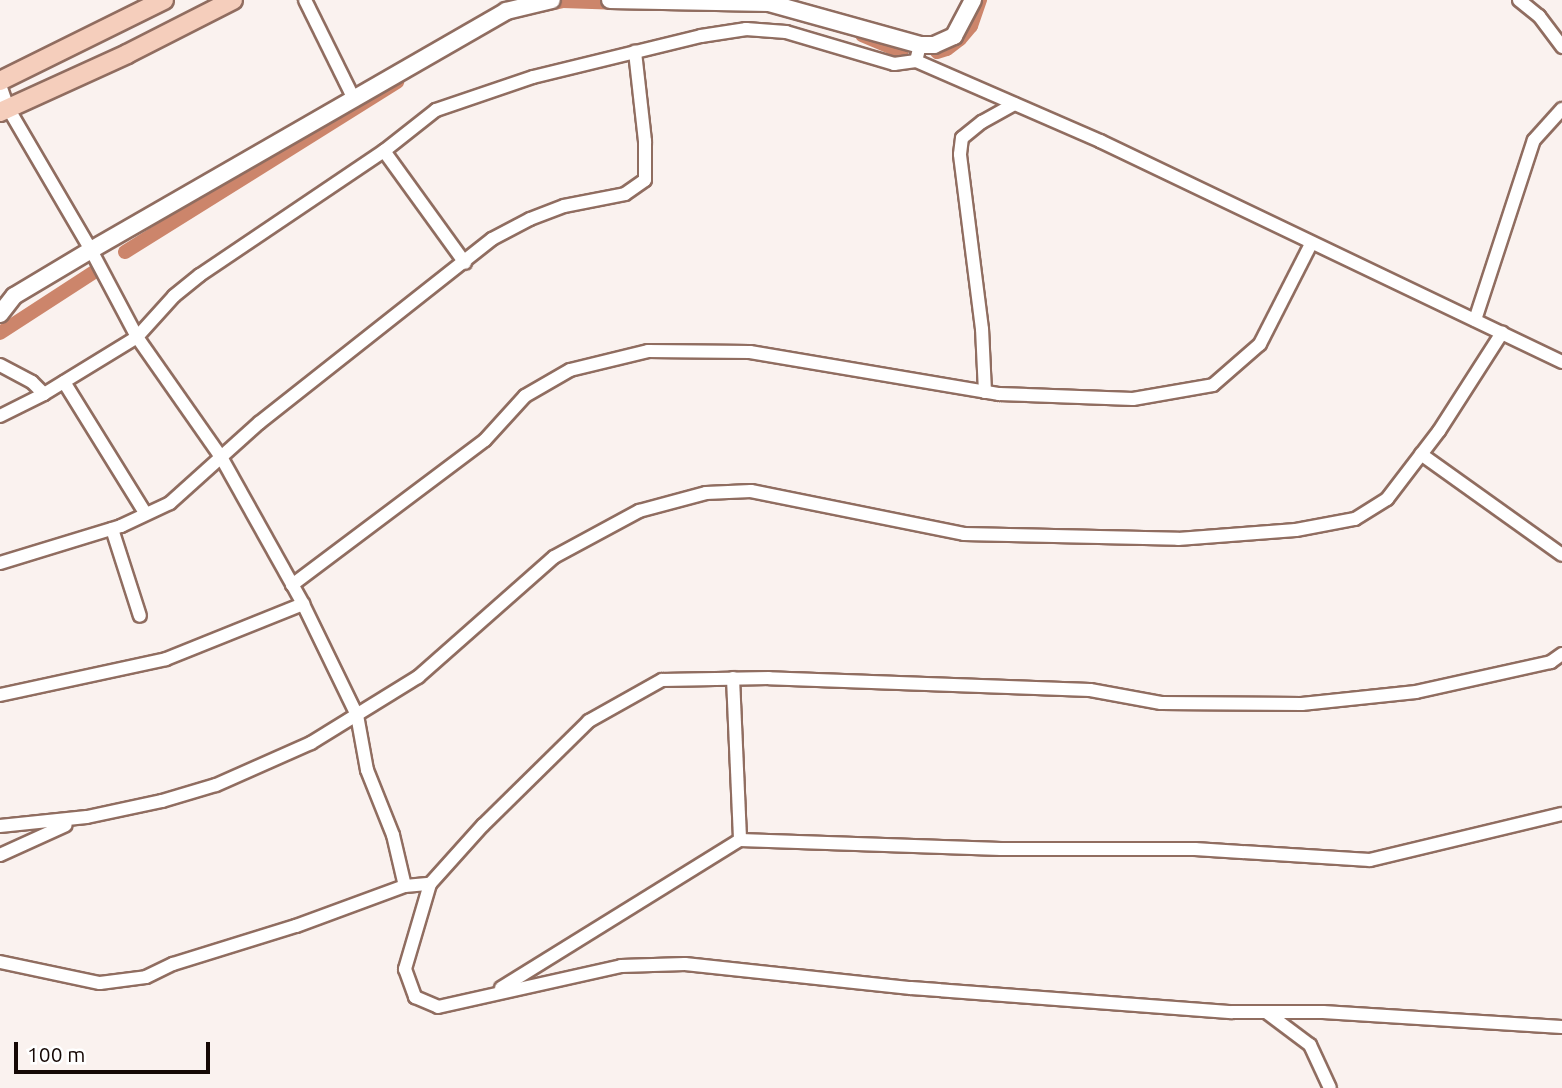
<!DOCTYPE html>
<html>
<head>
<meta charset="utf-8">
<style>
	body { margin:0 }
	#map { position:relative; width:1562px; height:1088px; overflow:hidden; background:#faf2ef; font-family:Ubuntu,sans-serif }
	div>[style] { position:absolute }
	.canal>* { height:14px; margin:-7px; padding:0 7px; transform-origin:7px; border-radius:7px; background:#cc856b }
	.roads { filter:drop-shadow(2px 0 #906d60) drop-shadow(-2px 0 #906d60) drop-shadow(0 2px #906d60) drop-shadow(0 -2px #906d60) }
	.minor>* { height:12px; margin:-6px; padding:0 6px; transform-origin:6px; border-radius:6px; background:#fff }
	.tertiary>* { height:16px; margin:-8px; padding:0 8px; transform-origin:8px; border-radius:8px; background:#fff }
	.secondary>* { height:18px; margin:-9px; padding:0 9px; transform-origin:9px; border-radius:9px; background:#f5cebc }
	span { translate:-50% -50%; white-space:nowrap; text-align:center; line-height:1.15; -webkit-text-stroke:7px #fff; paint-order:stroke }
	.scale { position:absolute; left:14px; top:1042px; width:196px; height:32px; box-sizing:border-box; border:4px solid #150805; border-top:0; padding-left:9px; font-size:21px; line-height:24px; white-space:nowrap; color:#150805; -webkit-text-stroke:5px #fff; paint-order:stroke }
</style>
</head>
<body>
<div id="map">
	<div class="canal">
		<div style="left:541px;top:6px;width:23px;rotate:-13deg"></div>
		<div style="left:563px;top:1px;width:58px;rotate:2deg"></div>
		<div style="left:862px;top:35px;width:43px;rotate:23deg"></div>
		<div style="left:937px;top:52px;width:10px;rotate:-17deg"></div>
		<div style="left:947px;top:49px;width:16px;rotate:-38deg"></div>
		<div style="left:960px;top:39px;width:17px;rotate:-50deg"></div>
		<div style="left:971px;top:26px;width:28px;rotate:-71deg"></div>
		<div style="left:125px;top:252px;width:321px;rotate:-32deg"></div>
		<div style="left:0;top:333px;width:116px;rotate:-33deg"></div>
	</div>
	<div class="roads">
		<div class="minor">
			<div style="left:305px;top:0;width:110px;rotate:63.7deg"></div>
			<div style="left:1519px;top:0;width:26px;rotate:39deg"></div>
			<div style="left:1539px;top:16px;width:39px;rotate:53deg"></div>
			<div style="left:916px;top:61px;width:201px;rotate:23.5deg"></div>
			<div style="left:1100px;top:141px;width:512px;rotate:25.56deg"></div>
			<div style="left:0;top:85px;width:24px;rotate:71deg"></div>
			<div style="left:8px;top:108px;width:164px;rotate:59.7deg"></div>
			<div style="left:91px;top:250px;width:98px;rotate:62.1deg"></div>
			<div style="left:137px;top:337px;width:146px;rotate:55deg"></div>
			<div style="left:221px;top:457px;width:168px;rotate:60.8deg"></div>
			<div style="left:303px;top:604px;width:123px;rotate:64.1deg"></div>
			<div style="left:357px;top:715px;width:56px;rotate:79.7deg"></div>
			<div style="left:367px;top:770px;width:70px;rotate:68.2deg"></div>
			<div style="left:393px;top:835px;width:52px;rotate:76.8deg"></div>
			<div style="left:384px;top:151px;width:138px;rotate:54.1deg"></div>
			<div style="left:1475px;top:320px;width:189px;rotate:-71.9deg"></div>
			<div style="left:1534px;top:140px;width:42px;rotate:-47.9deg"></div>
			<div style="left:0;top:365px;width:36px;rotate:28deg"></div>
			<div style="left:32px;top:382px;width:17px;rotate:45deg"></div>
			<div style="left:64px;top:382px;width:155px;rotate:58.2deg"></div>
			<div style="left:985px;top:392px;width:63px;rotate:-92.7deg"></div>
			<div style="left:982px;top:329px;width:176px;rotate:-97.2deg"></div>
			<div style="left:960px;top:154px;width:16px;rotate:-83deg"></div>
			<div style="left:962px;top:138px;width:26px;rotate:-39deg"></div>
			<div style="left:982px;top:122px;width:37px;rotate:-29deg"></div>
			<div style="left:0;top:416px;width:49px;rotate:-26.6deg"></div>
			<div style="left:44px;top:394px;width:109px;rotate:-31.5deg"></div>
			<div style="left:137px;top:337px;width:55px;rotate:-47.9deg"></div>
			<div style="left:174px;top:296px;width:33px;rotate:-39deg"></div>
			<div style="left:200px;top:275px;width:222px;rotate:-34deg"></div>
			<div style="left:384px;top:151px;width:66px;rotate:-38.3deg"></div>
			<div style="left:436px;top:110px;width:102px;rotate:-18.8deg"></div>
			<div style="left:533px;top:77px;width:173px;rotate:-13.7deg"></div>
			<div style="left:701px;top:36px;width:46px;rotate:-8.8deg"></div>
			<div style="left:746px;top:29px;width:40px;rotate:4.3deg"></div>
			<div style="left:786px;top:32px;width:113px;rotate:16.5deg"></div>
			<div style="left:894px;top:64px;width:22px;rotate:-8deg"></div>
			<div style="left:916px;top:61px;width:16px;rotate:-76deg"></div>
			<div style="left:1421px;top:454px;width:173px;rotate:35.6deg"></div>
			<div style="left:112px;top:529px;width:91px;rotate:72.2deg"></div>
			<div style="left:0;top:563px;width:127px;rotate:-17deg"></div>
			<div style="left:121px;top:526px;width:54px;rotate:-25.1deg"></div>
			<div style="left:170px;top:503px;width:120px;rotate:-42deg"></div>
			<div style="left:259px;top:423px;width:297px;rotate:-38.3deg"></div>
			<div style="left:492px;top:239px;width:43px;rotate:-27.8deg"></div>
			<div style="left:530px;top:219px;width:36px;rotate:-21deg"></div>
			<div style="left:564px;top:206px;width:62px;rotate:-11.1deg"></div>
			<div style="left:625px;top:194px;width:24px;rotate:-35deg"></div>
			<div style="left:645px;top:180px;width:39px;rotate:-90deg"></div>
			<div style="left:645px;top:141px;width:90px;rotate:-96.4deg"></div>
			<div style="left:292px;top:585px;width:241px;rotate:-36.9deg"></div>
			<div style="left:485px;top:440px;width:59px;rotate:-47.7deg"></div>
			<div style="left:525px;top:396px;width:52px;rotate:-30deg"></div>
			<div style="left:570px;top:370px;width:80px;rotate:-13.7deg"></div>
			<div style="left:648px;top:351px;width:102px;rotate:0.6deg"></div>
			<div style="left:750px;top:352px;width:253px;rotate:9.6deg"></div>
			<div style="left:999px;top:394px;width:134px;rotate:2.1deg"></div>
			<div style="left:1133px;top:399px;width:81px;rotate:-9.9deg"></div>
			<div style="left:1213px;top:385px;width:62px;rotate:-41.1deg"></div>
			<div style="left:1260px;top:344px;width:112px;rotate:-63deg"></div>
			<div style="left:1562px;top:654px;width:14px;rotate:144deg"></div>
			<div style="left:1551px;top:662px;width:138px;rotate:167.5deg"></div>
			<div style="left:1416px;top:692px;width:115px;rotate:174deg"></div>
			<div style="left:1302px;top:704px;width:141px;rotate:-179.6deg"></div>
			<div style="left:1161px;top:703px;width:72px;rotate:-169.6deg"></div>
			<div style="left:1090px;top:690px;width:321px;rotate:-177.9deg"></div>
			<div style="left:769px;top:678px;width:107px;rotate:178.9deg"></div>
			<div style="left:662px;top:680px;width:84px;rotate:150.7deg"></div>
			<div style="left:589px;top:721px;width:148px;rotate:135.5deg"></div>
			<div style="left:483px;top:825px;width:79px;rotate:131.9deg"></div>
			<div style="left:430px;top:884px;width:89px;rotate:106.4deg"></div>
			<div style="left:405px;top:969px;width:30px;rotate:70deg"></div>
			<div style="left:415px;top:997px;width:25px;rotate:23deg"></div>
			<div style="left:438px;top:1007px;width:188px;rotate:-12.6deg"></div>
			<div style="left:621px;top:966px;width:64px;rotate:-1.8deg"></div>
			<div style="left:685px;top:964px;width:227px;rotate:6.1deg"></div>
			<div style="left:911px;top:988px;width:322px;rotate:4.3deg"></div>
			<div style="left:1232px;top:1012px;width:91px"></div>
			<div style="left:1323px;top:1012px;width:239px;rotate:3.6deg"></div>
			<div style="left:733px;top:678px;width:162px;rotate:87.5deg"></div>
			<div style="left:0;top:695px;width:170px;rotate:-12.2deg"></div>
			<div style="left:166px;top:659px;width:148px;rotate:-21.9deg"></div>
			<div style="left:0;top:826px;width:87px;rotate:-5.9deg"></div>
			<div style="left:87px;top:817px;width:77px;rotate:-12deg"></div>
			<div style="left:162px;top:801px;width:56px;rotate:-16.5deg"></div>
			<div style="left:216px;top:785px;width:104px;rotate:-23.9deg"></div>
			<div style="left:311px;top:743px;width:126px;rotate:-31.7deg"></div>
			<div style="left:418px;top:677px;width:181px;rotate:-41.4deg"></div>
			<div style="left:554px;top:557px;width:97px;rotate:-28.4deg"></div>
			<div style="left:639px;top:511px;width:69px;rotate:-15deg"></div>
			<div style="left:706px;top:493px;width:45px;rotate:-2.5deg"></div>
			<div style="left:751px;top:491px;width:217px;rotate:11.4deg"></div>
			<div style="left:964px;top:534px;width:214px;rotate:1.3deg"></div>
			<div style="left:1178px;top:539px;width:118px;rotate:-4.4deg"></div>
			<div style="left:1296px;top:530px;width:60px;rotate:-10.6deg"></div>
			<div style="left:1355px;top:519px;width:38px;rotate:-32deg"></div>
			<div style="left:1387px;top:499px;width:86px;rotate:-52.6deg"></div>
			<div style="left:1439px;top:431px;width:117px;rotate:-57.3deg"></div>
			<div style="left:0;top:855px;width:72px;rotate:-24.4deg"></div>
			<div style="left:0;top:962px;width:102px;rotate:11.9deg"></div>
			<div style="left:100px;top:983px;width:46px;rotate:-7.4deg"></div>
			<div style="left:146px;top:977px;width:30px;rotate:-26deg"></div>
			<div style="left:173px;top:964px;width:129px;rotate:-17.2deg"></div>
			<div style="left:296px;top:926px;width:116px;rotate:-20.2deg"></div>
			<div style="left:405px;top:886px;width:25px;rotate:-5deg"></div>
			<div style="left:501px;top:988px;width:281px;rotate:-31.8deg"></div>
			<div style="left:740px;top:840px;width:261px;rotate:2deg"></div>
			<div style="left:1001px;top:849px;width:194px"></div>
			<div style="left:1195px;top:849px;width:175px;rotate:3.6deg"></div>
			<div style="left:1370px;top:860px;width:197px;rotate:-13.5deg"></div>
			<div style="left:1266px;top:1012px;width:55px;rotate:36.9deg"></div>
			<div style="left:1310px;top:1045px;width:47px;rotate:65.1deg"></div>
		</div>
		<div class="tertiary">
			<div style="left:610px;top:0;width:159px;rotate:1.1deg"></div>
			<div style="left:769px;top:3px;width:157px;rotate:15.5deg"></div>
			<div style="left:920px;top:45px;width:14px"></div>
			<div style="left:934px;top:45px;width:22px;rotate:-24deg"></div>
			<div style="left:954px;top:36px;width:41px;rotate:-62.2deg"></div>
			<div style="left:0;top:314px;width:23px;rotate:-52deg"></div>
			<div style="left:14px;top:296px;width:90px;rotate:-30.9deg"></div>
			<div style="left:91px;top:250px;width:479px;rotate:-29.9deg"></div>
			<div style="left:506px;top:11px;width:47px;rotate:-13.4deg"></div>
		</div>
		<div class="secondary">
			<div style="left:0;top:81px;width:183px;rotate:-26.3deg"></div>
			<div style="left:0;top:112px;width:140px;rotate:-24.5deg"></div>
			<div style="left:127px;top:54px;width:119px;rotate:-27deg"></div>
		</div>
	</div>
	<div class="scale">100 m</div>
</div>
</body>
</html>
